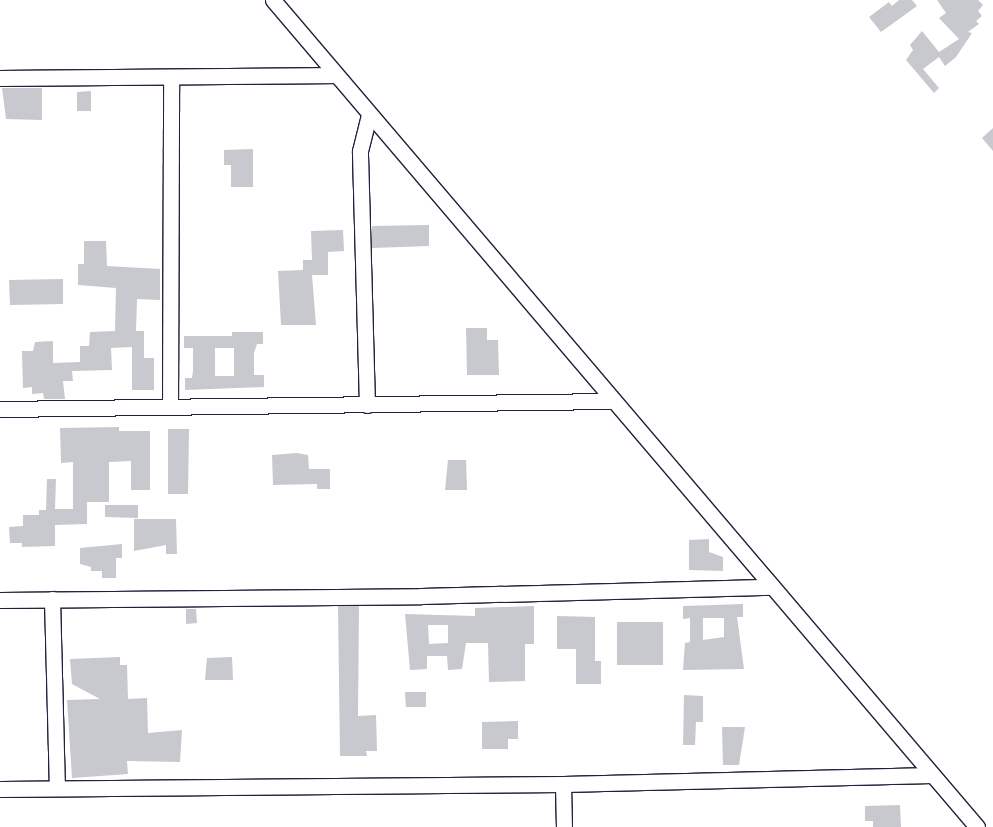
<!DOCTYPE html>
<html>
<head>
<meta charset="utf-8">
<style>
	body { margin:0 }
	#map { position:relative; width:993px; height:827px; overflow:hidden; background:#fff; font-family:Itim,sans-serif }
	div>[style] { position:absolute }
	.building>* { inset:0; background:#c8c8cf }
	.roads { filter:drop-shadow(1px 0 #22223b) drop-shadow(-1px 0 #22223b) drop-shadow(0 1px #22223b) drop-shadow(0 -1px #22223b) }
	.minor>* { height:15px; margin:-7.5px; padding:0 7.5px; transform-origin:7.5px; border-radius:7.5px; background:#fff }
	span { translate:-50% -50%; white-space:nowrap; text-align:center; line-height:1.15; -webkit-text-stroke:4px #fff; paint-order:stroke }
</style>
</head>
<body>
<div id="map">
	<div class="building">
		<div style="clip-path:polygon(899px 0,912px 0,917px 6px,881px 32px,869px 17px,889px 2px,892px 6px)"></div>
		<div style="clip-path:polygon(937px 0,978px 0,983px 5px,978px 11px,982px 16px,976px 21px,979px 24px,968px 32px,972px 33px,956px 57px,945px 66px,939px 57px,923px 69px,939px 88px,934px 93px,906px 60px,913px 50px,910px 45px,922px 31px,939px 52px,959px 39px,939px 18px,946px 13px)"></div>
		<div style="clip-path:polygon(2px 88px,42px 88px,42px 120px,6px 119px)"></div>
		<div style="clip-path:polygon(91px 91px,91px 111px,77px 111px,77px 92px)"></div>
		<div style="clip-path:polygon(993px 128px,993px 151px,982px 138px)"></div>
		<div style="clip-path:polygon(253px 149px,253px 187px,231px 187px,231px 165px,224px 165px,224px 150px)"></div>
		<div style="clip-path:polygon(429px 225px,429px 246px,372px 248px,372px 226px)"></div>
		<div style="clip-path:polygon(343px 230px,344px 251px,328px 252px,328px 275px,312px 275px,316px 325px,281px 325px,278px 271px,303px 270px,303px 260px,312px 260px,311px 231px)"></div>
		<div style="clip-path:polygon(84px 241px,106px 241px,107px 266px,160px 269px,160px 300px,137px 299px,136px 331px,144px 331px,144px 358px,154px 358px,154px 390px,132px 390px,132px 347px,111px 348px,112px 370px,72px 371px,73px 381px,63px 381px,65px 399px,44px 399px,43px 393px,32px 394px,32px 387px,23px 388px,22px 351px,33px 351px,35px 342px,53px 341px,53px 363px,80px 362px,80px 346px,89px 346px,90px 332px,115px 331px,116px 288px,78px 285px,78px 264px,84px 264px)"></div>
		<div style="clip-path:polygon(63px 279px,63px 304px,10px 305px,9px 280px)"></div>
		<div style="clip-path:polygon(466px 328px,487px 328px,487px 340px,498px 340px,499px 375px,467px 375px)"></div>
		<div style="clip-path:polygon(evenodd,232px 332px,263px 332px,263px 344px,257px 344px,254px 353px,254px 375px,264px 375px,264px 387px,185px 390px,185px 378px,192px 378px,193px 371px,193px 348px,184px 348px,184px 336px,232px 336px,232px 332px,215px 348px,234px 348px,234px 376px,215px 376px,215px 348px)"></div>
		<div style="clip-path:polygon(119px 427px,119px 431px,150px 431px,150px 490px,131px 490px,131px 461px,109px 462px,109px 502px,87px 502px,87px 524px,55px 525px,55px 546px,22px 547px,22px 543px,10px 543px,9px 527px,23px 526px,23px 515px,39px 515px,39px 510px,46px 510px,47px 479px,56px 479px,55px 509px,73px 509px,73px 462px,61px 463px,60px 428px)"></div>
		<div style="clip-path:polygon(168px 429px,189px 429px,188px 494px,168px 494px)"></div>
		<div style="clip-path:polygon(297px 453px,308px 455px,309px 469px,330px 469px,330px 489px,317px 489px,317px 484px,273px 485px,272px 455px)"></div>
		<div style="clip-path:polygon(448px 460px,466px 460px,467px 490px,445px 490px)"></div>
		<div style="clip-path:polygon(105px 505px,138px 505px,138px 518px,105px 517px)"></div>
		<div style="clip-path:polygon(134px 519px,176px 519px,177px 554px,166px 554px,166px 545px,134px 551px)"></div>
		<div style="clip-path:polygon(709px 539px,709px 552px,723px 557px,723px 571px,689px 570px,689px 540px)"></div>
		<div style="clip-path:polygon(122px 544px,122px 558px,116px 558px,116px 578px,102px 578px,102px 571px,91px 571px,91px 567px,80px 564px,80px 548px)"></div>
		<div style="clip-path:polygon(evenodd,743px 604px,743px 617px,737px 617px,744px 669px,683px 670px,685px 643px,690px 642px,690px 618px,683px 619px,683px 606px,743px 604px,703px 618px,724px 618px,724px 637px,703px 640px,703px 618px)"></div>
		<div style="clip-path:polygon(338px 606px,359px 606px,358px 716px,376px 715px,377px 751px,366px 751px,367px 756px,340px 756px)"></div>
		<div style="clip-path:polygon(evenodd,534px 606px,534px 644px,525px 644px,525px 681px,489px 682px,488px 643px,466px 643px,462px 669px,448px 670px,447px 656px,427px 656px,427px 669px,410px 670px,405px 614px,475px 616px,475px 608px,534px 606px,428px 625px,448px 625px,448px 643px,429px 644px,428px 625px)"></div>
		<div style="clip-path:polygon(186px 609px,196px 609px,197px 623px,186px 624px)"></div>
		<div style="clip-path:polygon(557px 616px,595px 617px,595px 661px,601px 661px,601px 684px,576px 684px,576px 649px,557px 649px)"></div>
		<div style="clip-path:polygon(617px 622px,663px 622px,663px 665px,617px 665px)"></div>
		<div style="clip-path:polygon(120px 657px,120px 665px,127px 665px,128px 699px,147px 698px,148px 733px,182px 730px,180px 762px,127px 761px,128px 774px,72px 778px,67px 700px,100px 699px,72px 684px,70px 659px)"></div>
		<div style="clip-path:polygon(232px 657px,233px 680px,205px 680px,207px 658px)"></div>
		<div style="clip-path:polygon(405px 692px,426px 692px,426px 707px,406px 707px)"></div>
		<div style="clip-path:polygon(684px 695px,703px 696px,703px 722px,696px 722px,695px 745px,683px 745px)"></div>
		<div style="clip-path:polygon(518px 721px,518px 739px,508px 739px,508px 749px,482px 749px,482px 722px)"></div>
		<div style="clip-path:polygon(722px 727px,745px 727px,739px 765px,723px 765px)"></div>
		<div style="clip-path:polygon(900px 805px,901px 827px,873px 827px,873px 821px,865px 821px,865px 806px)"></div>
	</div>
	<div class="roads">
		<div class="minor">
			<div style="left:273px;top:0;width:1086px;rotate:49.59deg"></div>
			<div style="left:0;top:78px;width:334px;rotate:-0.5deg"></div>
			<div style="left:367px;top:405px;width:254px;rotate:-91.6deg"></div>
			<div style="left:360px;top:151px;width:38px;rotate:-76deg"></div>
			<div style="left:170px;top:407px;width:329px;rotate:-89.8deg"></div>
			<div style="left:0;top:409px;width:613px;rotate:-0.75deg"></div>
			<div style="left:52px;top:599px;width:189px;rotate:88.5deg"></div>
			<div style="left:0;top:600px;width:421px;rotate:-0.5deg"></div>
			<div style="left:421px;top:596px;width:351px;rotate:-1.5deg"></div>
			<div style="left:563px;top:784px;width:43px;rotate:88.7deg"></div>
			<div style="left:0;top:789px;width:563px;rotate:-0.51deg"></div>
			<div style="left:563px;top:784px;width:369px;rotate:-1.4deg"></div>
		</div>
	</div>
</div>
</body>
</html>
